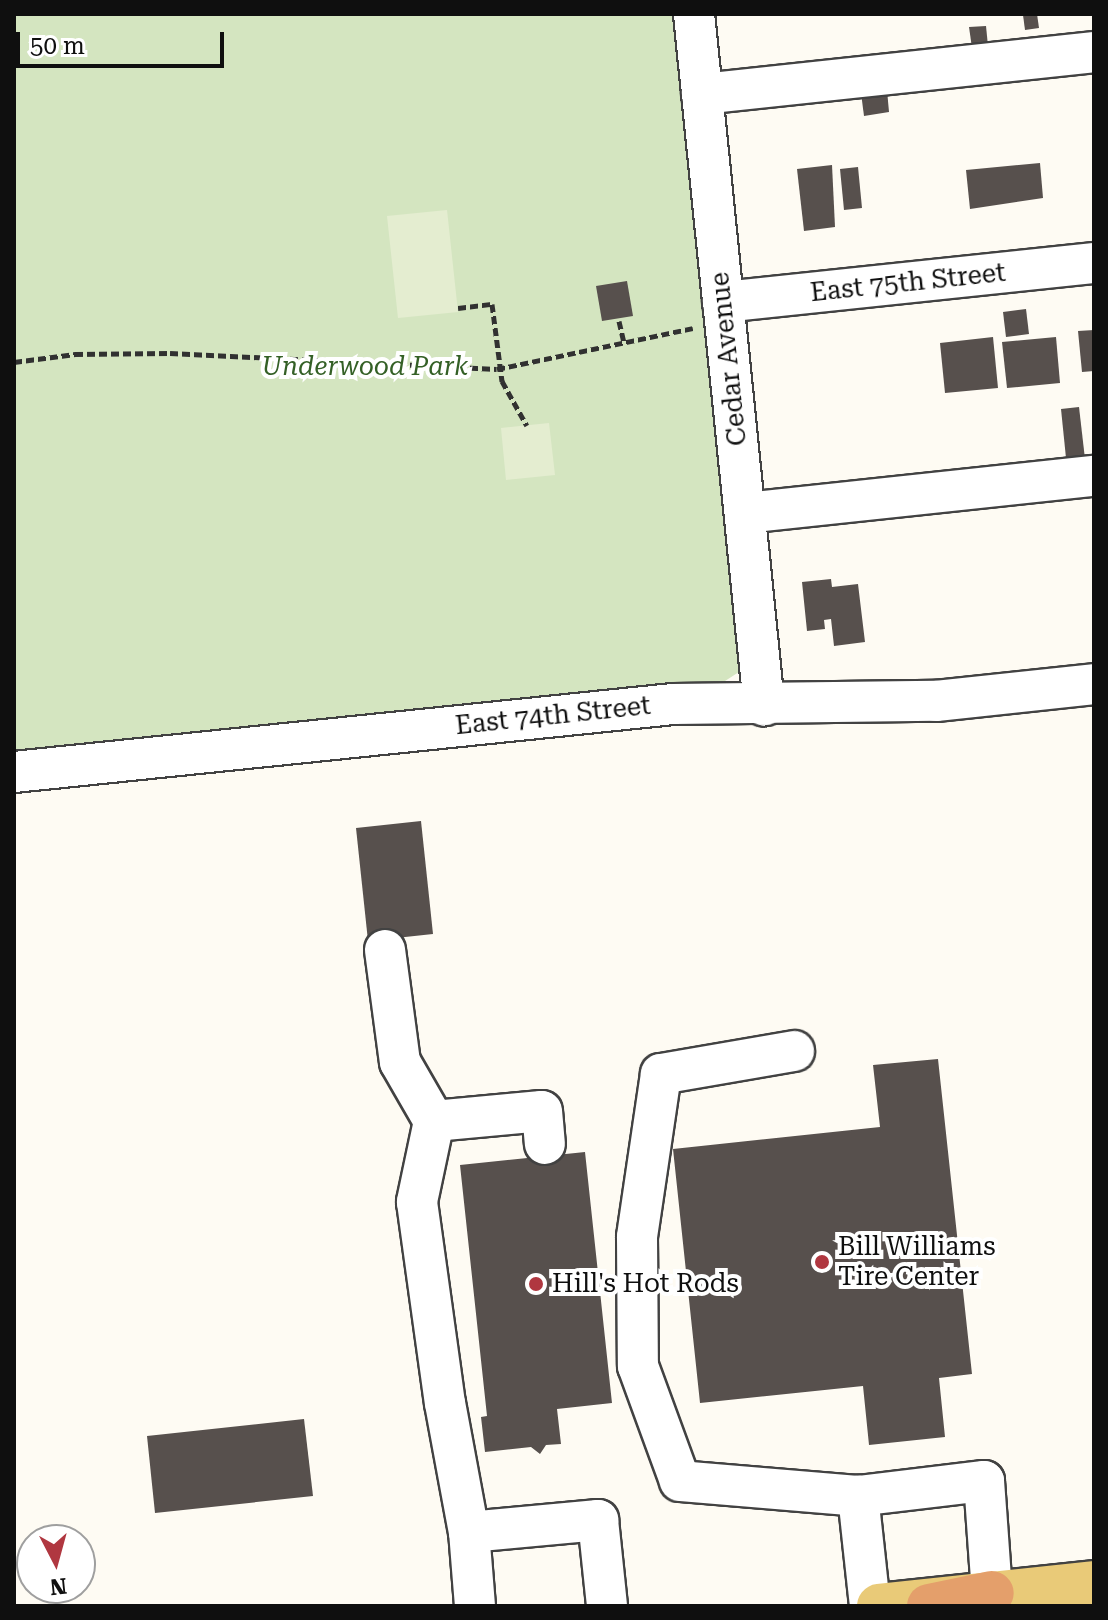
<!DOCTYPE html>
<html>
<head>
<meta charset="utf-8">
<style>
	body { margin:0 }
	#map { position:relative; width:1108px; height:1620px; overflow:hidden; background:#fefbf3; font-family:"Roboto Serif",serif }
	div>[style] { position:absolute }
	.green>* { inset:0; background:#d4e5c0 }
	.pitch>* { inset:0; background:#e4edd0 }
	.building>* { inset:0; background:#57504d }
	.path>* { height:5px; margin-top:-2.5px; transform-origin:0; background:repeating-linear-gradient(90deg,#313131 0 8px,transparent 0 12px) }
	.roads { filter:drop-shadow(2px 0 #424242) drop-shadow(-2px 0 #424242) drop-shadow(0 2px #424242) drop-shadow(0 -2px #424242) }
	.minor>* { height:40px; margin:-20px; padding:0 20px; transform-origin:20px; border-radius:20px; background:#fff }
	.major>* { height:44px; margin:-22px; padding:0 22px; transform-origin:22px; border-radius:22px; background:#e9ca78 }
	.highway>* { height:44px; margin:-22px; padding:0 22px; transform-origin:22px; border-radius:22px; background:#e49f6b }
	.dots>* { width:22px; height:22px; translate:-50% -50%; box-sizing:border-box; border:4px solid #fff; border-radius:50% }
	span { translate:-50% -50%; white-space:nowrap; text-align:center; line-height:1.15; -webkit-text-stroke:8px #fff; paint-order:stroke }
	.street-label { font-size:26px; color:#0f0f0f }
	.park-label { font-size:26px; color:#346026; font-style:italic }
	.poi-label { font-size:26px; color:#0f0f0f }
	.left { translate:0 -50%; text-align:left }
	.frame { position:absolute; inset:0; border:16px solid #0f0f0f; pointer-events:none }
	.north { position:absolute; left:16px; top:1524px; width:80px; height:80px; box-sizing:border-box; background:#fff; border:2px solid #9f9f9f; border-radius:50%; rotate:174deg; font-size:22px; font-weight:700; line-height:32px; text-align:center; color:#0f0f0f }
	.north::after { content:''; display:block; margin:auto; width:28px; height:36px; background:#b03740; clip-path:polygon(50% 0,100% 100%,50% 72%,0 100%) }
	.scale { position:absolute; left:16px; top:32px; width:208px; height:36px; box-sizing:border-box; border:4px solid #0f0f0f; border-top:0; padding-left:10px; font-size:24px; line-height:28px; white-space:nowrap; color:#0f0f0f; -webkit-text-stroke:6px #fff; paint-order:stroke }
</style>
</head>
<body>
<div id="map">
	<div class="green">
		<div style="clip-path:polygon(14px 14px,682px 14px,743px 667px,739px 672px,725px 681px,14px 758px)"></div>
	</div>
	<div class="pitch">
		<div style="clip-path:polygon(447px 210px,458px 312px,398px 318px,387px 216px)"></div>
		<div style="clip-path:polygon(549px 423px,555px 475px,506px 480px,501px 428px)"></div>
	</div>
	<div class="building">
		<div style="clip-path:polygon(1028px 14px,1037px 14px,1039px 28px,1025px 30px,1023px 15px)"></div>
		<div style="clip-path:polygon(986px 26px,988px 46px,972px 48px,969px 27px)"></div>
		<div style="clip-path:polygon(887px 90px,889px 112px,864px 116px,861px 93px)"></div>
		<div style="clip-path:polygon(1040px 163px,1043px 198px,970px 209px,966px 170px)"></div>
		<div style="clip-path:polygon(832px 165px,835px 227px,804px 231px,797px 169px)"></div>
		<div style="clip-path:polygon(858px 167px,862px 208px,844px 210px,840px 169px)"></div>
		<div style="clip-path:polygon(627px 281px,633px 316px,602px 321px,596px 286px)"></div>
		<div style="clip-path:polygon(1026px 309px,1029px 334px,1006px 337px,1003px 312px)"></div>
		<div style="clip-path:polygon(1094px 330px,1094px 371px,1082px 372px,1078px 331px)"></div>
		<div style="clip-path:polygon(993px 337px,998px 388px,945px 393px,940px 343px)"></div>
		<div style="clip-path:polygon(1056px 337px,1060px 383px,1007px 388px,1002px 342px)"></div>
		<div style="clip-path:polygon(1079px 407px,1085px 459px,1079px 460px,1066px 458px,1061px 409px)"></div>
		<div style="clip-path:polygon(831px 579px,832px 587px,858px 584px,865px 642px,834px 646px,831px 619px,824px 620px,825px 629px,807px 631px,802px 582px)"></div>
		<div style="clip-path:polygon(421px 821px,433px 934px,368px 941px,356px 828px)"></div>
		<div style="clip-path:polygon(938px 1059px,972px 1374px,939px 1378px,945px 1437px,869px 1445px,863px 1386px,700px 1403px,673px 1149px,880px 1127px,873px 1065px)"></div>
		<div style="clip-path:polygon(585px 1152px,612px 1403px,557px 1409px,561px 1444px,546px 1445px,540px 1454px,531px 1447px,485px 1452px,481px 1417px,487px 1416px,460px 1165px)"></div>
		<div style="clip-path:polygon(304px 1419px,313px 1496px,155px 1513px,147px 1436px)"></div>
	</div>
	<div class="path">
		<div style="left:458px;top:308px;width:34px;rotate:-7deg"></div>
		<div style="left:492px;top:304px;width:78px;rotate:82.6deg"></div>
		<div style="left:502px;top:381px;width:51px;rotate:60.9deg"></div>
		<div style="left:619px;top:321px;width:23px;rotate:77deg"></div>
		<div style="left:14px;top:362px;width:62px;rotate:-7.5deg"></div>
		<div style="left:75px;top:354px;width:95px;rotate:-0.6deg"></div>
		<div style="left:170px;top:353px;width:327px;rotate:2.8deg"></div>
		<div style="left:497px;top:369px;width:200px;rotate:-11.8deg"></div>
	</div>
	<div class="roads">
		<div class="minor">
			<div style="left:694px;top:14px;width:695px;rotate:84.22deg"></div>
			<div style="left:702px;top:94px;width:394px;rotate:-6.1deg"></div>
			<div style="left:723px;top:302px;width:373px;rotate:-6deg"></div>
			<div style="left:745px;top:513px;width:351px;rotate:-6.1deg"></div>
			<div style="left:14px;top:772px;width:662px;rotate:-5.89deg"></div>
			<div style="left:673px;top:704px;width:263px;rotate:-0.7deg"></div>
			<div style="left:936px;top:701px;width:159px;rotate:-6.1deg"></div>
			<div style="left:385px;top:950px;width:113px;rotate:82.4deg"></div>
			<div style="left:400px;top:1062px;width:68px;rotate:60deg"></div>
			<div style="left:434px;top:1121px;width:83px;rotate:101.9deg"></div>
			<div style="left:417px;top:1202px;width:203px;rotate:82.1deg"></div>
			<div style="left:445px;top:1403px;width:131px;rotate:79.5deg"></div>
			<div style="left:794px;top:1051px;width:135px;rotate:170.2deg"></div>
			<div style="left:661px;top:1074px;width:165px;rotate:98.4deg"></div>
			<div style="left:637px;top:1237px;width:129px;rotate:89.6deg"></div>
			<div style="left:638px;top:1366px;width:122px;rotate:69.9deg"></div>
			<div style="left:680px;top:1481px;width:179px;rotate:4.8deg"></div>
			<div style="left:434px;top:1121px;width:108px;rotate:-5.3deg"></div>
			<div style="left:542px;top:1111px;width:33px;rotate:85deg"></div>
			<div style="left:475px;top:1606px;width:74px;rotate:-94.6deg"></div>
			<div style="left:469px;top:1532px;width:130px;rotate:-5.3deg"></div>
			<div style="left:598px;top:1520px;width:86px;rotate:84deg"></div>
			<div style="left:870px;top:1606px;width:111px;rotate:-96.2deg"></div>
			<div style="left:858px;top:1496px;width:127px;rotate:-6.8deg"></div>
			<div style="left:984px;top:1481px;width:112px;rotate:85.9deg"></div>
		</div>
		<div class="major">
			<div style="left:879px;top:1606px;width:216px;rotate:-6.1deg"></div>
		</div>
		<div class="highway">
			<div style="left:929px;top:1606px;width:64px;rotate:-11.7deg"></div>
		</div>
	</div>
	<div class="dots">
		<div style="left:822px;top:1262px;background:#b03740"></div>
		<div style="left:536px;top:1284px;background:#b03740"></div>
	</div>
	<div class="street-label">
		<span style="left:908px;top:283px;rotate:-6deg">East 75th Street</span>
		<span style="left:729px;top:359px;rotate:-96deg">Cedar Avenue</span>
		<span style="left:553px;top:716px;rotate:-6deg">East 74th Street</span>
	</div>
	<div class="park-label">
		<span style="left:365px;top:367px">Underwood Park</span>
	</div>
	<div class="poi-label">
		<span class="left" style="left:838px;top:1262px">Bill Williams<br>Tire Center</span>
		<span class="left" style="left:552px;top:1284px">Hill's Hot Rods</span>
	</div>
	<div class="frame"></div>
	<div class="north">N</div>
	<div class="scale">50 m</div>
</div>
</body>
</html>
